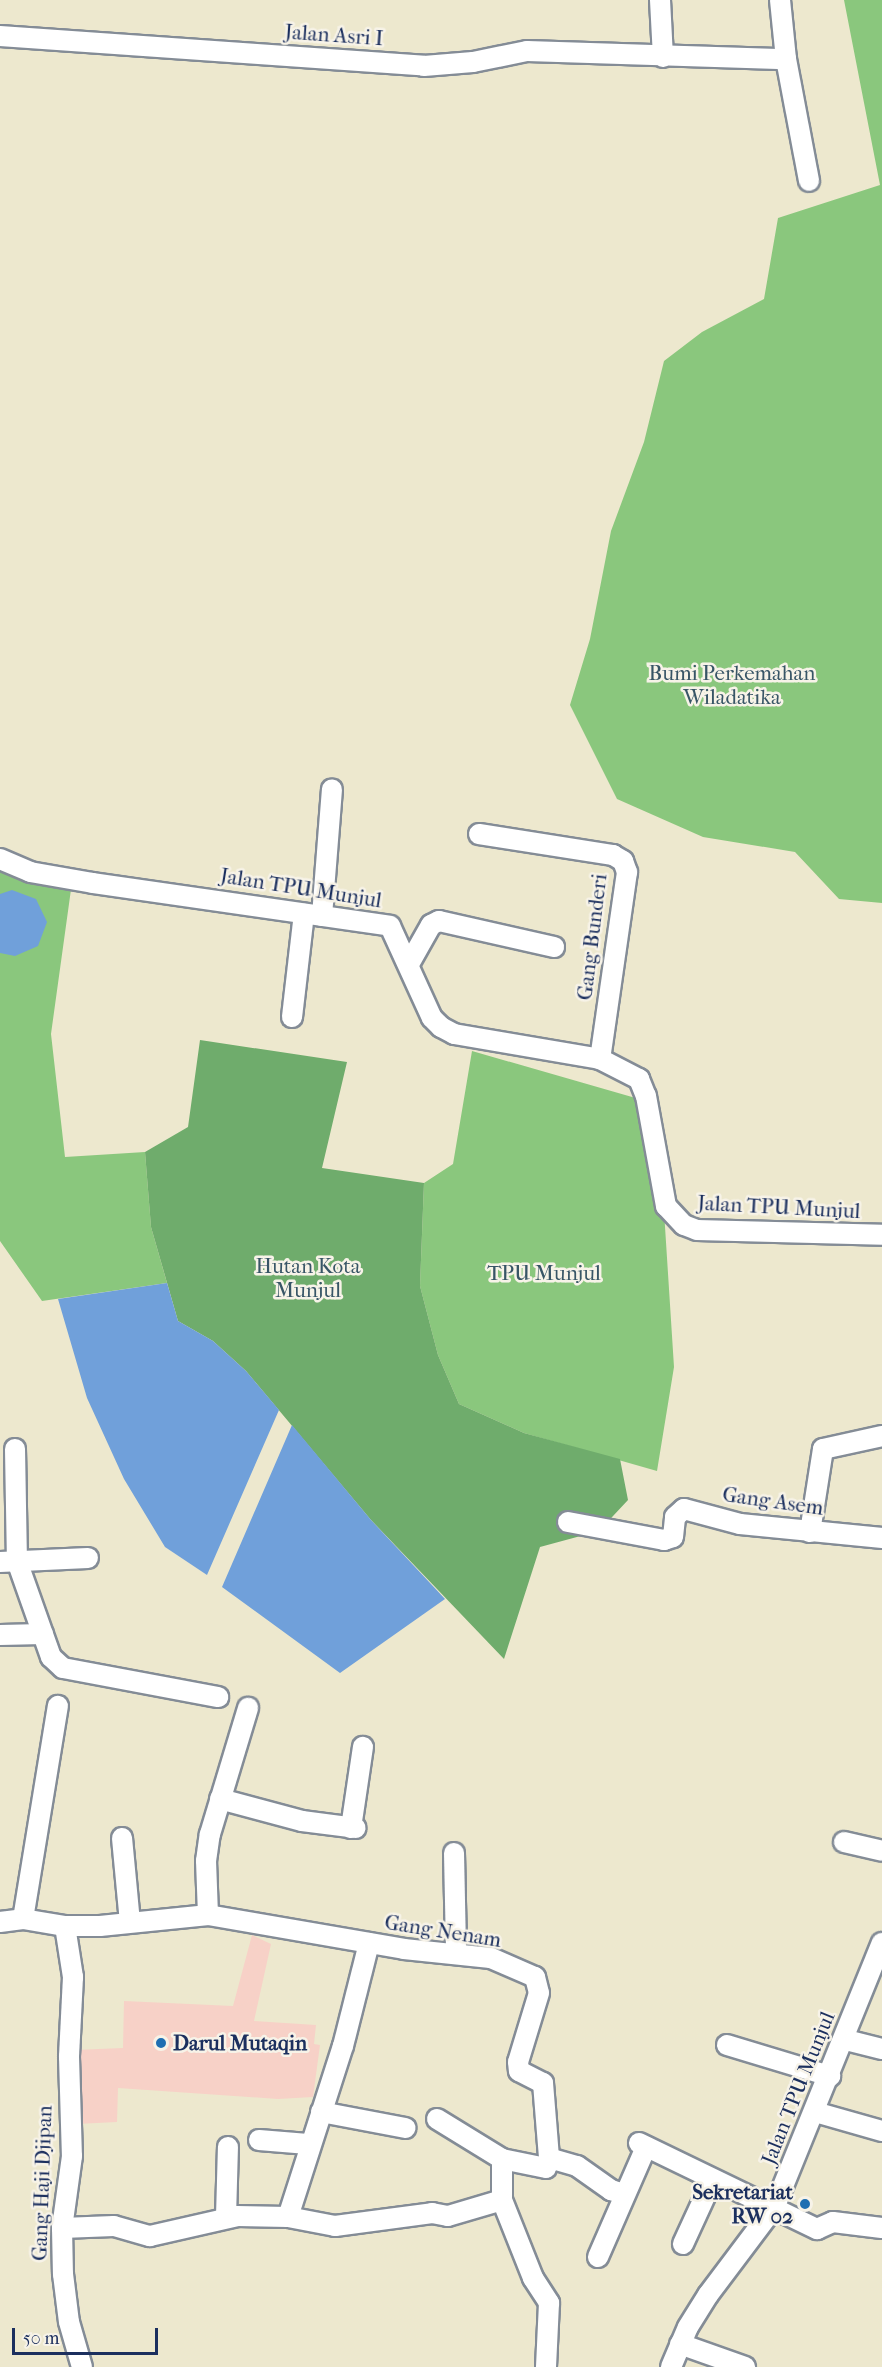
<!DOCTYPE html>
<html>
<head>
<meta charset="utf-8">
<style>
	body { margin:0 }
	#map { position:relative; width:882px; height:2367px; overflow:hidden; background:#ede8ce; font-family:"IM FELL French Canon",serif }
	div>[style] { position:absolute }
	.built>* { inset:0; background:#f7d1c7 }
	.green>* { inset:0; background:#8ac77d }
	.forest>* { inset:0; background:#6fac6c }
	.water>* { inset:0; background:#70a0da }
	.roads { filter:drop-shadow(2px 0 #848c96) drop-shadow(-2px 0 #848c96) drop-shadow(0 2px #848c96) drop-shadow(0 -2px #848c96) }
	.minor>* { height:20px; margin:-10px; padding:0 10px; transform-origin:10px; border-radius:10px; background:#fff }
	.dots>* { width:16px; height:16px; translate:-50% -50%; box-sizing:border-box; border:3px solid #f7f3e8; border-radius:50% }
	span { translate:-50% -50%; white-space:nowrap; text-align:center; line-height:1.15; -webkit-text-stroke:5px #f7f3e8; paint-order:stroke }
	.street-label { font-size:21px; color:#1b2f5e }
	.park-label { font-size:21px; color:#375566 }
	.poi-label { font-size:21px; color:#1b2f5e; font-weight:700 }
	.left { translate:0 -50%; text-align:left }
	.right { translate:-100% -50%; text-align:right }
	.scale { position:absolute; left:12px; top:2328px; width:146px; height:27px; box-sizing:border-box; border:3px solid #1b2f5e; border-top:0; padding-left:8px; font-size:18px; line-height:21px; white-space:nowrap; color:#1b2f5e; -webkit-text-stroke:4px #f7f3e8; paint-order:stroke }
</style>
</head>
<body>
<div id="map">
	<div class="built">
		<div style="clip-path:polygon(252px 1935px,271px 1944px,254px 2021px,316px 2025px,314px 2044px,320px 2045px,313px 2097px,278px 2099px,118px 2088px,117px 2122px,77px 2124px,74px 2050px,123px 2048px,124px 2001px,233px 2006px)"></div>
	</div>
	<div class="green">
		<div style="clip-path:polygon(844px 0,882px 0,882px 903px,839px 899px,795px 852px,703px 837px,617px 799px,570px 705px,590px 639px,611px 531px,644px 442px,664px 361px,702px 332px,764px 299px,778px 218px,880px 185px)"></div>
		<div style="clip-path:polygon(0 869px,73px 875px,51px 1034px,65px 1157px,145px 1152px,151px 1227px,167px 1283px,42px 1301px,0 1241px)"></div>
		<div style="clip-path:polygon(472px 1051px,639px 1099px,664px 1211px,674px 1367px,657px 1471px,524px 1433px,459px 1404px,438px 1355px,420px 1286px,424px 1183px,453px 1164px)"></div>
	</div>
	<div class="forest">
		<div style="clip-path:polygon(200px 1040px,347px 1062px,322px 1168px,424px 1183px,420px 1286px,438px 1355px,459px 1404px,524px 1433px,620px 1459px,628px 1500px,599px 1531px,540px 1547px,504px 1659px,371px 1520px,246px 1371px,213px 1341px,178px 1321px,151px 1227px,145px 1152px,188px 1127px)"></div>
	</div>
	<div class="water">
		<div style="clip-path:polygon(12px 890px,36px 899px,47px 922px,38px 946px,15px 956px,0 953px,0 894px)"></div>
		<div style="clip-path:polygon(167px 1283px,178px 1321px,213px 1341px,246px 1371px,279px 1410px,207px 1575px,165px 1547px,124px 1479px,87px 1398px,58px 1299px)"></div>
		<div style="clip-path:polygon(292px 1425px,371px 1520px,445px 1599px,340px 1673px,222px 1587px)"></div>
	</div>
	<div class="roads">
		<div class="minor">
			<div style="left:660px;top:0;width:57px;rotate:87deg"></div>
			<div style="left:780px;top:0;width:59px;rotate:84.2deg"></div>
			<div style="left:786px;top:59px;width:124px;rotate:79.3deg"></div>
			<div style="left:0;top:36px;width:425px;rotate:4deg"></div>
			<div style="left:424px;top:66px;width:49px;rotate:-4.7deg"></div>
			<div style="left:473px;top:62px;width:55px;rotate:-11.5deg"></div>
			<div style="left:527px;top:51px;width:259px;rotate:1.8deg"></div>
			<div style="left:479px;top:834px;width:136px;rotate:8.9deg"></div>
			<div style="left:613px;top:855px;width:12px;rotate:31deg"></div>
			<div style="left:623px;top:861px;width:12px;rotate:70deg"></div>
			<div style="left:627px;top:872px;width:189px;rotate:98.2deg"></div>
			<div style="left:0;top:859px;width:33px;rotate:23deg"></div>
			<div style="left:30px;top:872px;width:64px;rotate:9.9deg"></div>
			<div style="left:93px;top:883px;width:300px;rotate:8.2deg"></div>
			<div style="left:390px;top:926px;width:101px;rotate:65.5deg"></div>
			<div style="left:432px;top:1018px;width:13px;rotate:45deg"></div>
			<div style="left:441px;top:1027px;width:15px;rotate:28deg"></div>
			<div style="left:454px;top:1034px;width:148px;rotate:9.7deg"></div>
			<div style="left:600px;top:1059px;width:44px;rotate:27.1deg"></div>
			<div style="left:639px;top:1079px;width:18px;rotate:68deg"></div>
			<div style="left:646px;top:1096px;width:112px;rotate:79.7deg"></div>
			<div style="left:666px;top:1206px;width:26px;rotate:47deg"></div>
			<div style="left:684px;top:1225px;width:14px;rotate:21deg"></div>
			<div style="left:697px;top:1230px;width:185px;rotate:1.5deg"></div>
			<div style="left:322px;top:916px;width:127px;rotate:-85.5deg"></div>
			<div style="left:409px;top:964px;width:45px;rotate:-60.6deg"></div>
			<div style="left:431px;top:925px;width:9px;rotate:-27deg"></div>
			<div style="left:439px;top:921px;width:118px;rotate:12.7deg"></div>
			<div style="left:292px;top:1017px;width:104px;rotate:-83.4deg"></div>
			<div style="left:15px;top:1449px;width:112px;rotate:89deg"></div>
			<div style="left:17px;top:1561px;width:102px;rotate:70.5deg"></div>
			<div style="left:51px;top:1657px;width:16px;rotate:43deg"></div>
			<div style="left:63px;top:1668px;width:158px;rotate:10.6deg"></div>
			<div style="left:568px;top:1522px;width:98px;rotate:10.6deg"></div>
			<div style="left:664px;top:1540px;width:9px;rotate:-18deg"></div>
			<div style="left:673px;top:1537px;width:20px;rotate:-84deg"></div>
			<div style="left:675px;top:1517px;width:12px;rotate:-42deg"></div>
			<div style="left:684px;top:1509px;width:58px;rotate:15deg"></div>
			<div style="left:740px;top:1524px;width:143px;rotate:5.6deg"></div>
			<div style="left:810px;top:1532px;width:84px;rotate:-81.1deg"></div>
			<div style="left:823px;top:1449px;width:60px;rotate:-12.4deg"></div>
			<div style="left:0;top:1562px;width:88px;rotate:-2.6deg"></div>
			<div style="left:0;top:1635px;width:43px;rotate:-1.3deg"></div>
			<div style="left:220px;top:1799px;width:85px;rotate:15deg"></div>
			<div style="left:302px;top:1821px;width:54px;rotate:7.4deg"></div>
			<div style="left:351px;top:1828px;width:82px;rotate:-81.6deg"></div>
			<div style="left:122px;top:1838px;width:84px;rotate:84.6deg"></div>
			<div style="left:844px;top:1842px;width:39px;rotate:13deg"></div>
			<div style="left:454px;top:1853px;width:99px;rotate:88.8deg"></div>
			<div style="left:208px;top:1915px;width:54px;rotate:-92.1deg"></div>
			<div style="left:206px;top:1861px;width:27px;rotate:-82deg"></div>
			<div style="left:210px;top:1834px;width:132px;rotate:-73.2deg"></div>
			<div style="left:23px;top:1919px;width:216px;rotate:-80.7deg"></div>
			<div style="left:0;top:1922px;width:23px;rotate:-7deg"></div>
			<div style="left:23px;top:1919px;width:43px;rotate:9.5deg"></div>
			<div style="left:65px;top:1926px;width:35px"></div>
			<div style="left:100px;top:1926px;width:109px;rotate:-5.8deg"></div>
			<div style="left:208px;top:1915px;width:199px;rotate:9.8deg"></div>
			<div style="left:404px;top:1949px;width:87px;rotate:5.9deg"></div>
			<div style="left:491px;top:1958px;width:48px;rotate:23.4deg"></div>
			<div style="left:535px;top:1977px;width:16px;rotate:76deg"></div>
			<div style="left:539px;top:1993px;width:72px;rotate:106.9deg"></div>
			<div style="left:518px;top:2062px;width:9px;rotate:84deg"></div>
			<div style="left:519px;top:2071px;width:27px;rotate:27deg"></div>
			<div style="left:543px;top:2083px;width:75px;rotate:85.4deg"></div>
			<div style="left:549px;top:2158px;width:10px;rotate:107deg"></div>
			<div style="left:546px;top:2168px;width:45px;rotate:-168.4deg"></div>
			<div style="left:502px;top:2159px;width:41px;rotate:90deg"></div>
			<div style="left:502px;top:2200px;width:84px;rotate:68.3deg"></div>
			<div style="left:533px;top:2278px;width:30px;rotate:57deg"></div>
			<div style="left:549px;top:2303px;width:64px;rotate:92.7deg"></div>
			<div style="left:65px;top:1926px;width:52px;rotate:81.1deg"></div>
			<div style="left:73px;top:1977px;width:80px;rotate:92.9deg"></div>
			<div style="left:69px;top:2057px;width:99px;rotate:88.3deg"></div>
			<div style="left:72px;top:2156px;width:73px;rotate:97.9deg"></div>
			<div style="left:62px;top:2228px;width:46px;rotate:88.8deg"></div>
			<div style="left:63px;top:2274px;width:48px;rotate:82.9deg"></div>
			<div style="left:69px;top:2322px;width:47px;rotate:73.9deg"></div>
			<div style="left:846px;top:2040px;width:37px;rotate:14deg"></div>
			<div style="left:727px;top:2045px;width:108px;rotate:16.8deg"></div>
			<div style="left:321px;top:2112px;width:86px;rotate:10.7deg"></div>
			<div style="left:815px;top:2112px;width:70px;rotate:15.8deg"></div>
			<div style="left:437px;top:2119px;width:76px;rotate:31.6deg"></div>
			<div style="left:259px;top:2140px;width:49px;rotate:4.7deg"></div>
			<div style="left:639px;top:2143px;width:198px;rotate:25.8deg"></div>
			<div style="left:817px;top:2229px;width:17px;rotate:-24deg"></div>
			<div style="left:833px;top:2222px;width:49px;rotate:7deg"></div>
			<div style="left:549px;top:2158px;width:29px;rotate:16deg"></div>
			<div style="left:577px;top:2166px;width:42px;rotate:35.2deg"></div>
			<div style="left:611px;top:2190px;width:14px;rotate:17deg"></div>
			<div style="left:226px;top:2217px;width:70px;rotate:-88.4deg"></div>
			<div style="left:288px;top:2217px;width:180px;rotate:-72.2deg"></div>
			<div style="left:343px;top:2046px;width:106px;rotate:-75.8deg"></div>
			<div style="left:62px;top:2228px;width:52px;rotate:-2.2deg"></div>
			<div style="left:114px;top:2226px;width:37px;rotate:16deg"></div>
			<div style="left:150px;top:2236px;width:89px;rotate:-12.9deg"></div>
			<div style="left:237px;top:2216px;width:51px;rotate:1.1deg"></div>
			<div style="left:288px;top:2217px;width:48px;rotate:10.8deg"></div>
			<div style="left:335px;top:2226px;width:98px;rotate:-7.6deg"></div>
			<div style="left:432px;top:2213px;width:16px;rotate:11deg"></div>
			<div style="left:448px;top:2216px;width:56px;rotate:-16.5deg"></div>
			<div style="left:683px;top:2244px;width:69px;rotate:-65.3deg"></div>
			<div style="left:598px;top:2257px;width:120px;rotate:-66.4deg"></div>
			<div style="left:680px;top:2344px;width:69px;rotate:19.5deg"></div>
			<div style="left:671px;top:2367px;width:43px;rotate:-67deg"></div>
			<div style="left:688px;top:2327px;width:38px;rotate:-58deg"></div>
			<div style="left:708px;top:2295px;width:111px;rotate:-53deg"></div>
			<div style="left:775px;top:2206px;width:284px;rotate:-67.9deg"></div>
		</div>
	</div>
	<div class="dots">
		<div style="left:161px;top:2043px;background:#1f6fb2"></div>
		<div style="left:805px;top:2204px;background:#1f6fb2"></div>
	</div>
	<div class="street-label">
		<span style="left:334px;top:35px;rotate:4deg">Jalan Asri I</span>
		<span style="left:301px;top:888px;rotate:9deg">Jalan TPU Munjul</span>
		<span style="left:592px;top:937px;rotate:-83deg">Gang Bunderi</span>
		<span style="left:779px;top:1207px;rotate:3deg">Jalan TPU Munjul</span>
		<span style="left:773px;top:1501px;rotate:8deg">Gang Asem</span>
		<span style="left:443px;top:1931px;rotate:9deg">Gang Nenam</span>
		<span style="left:798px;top:2088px;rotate:-68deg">Jalan TPU Munjul</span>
		<span style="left:42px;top:2183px;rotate:-88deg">Gang Haji Djipan</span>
	</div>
	<div class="park-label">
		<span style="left:732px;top:685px">Bumi Perkemahan<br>Wiladatika</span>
		<span style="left:308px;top:1278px">Hutan Kota<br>Munjul</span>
		<span style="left:544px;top:1273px">TPU Munjul</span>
	</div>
	<div class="poi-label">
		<span class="left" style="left:173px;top:2043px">Darul Mutaqin</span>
		<span class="right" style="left:793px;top:2204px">Sekretariat<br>RW 02</span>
	</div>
	<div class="scale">50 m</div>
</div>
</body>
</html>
